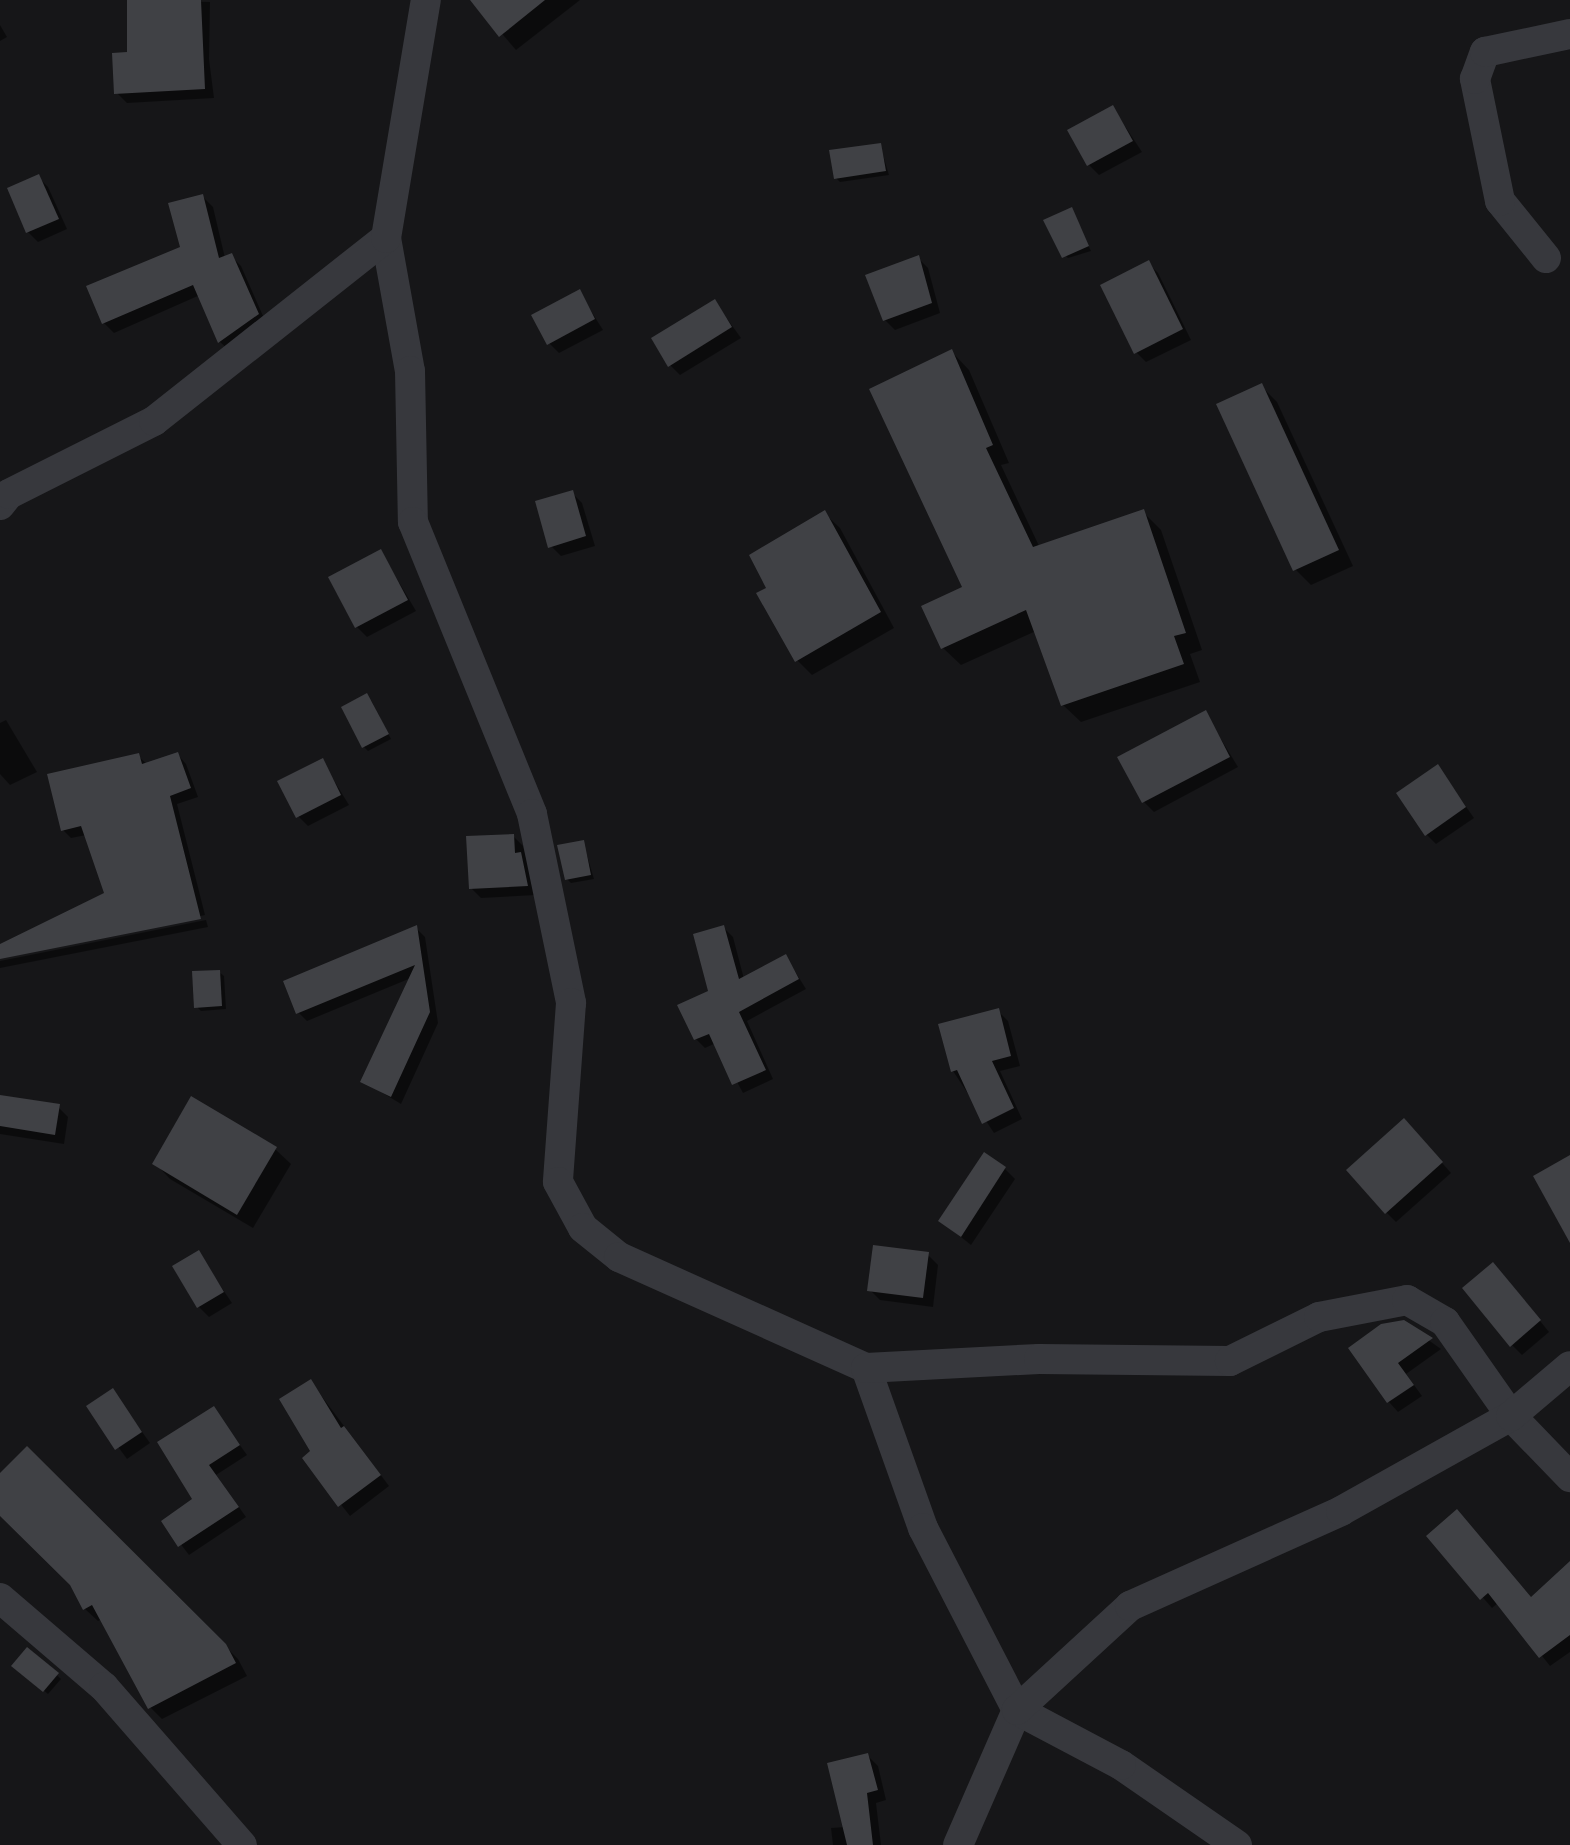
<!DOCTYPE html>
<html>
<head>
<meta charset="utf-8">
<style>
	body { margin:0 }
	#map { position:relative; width:1570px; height:1845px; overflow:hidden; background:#161618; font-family:Commissioner,sans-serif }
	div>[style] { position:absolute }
	.shadow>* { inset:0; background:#0007 }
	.building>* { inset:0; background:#404145 }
	.minor>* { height:30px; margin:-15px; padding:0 15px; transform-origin:15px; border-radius:15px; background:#37383d }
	span { translate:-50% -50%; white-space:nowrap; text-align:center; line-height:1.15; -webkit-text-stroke:9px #111113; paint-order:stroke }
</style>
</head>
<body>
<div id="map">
	<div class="shadow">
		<div style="clip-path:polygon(130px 0,210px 2px,209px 59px,214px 98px,127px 103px,117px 93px,129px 54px)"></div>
		<div style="clip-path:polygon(473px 0,580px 0,516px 50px)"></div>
		<div style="clip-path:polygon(0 25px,7px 37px,0 41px)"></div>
		<div style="clip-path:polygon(1113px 108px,1142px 152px,1099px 175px,1089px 165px)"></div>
		<div style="clip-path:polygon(880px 145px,889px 175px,840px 182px,836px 178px)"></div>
		<div style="clip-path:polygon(38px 177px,48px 187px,67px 229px,38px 242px,28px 232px)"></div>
		<div style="clip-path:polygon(203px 197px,213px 207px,225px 258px,231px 256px,241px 266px,267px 325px,230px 351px,220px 342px,200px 295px,114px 333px,104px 323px,183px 249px)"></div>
		<div style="clip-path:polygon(1071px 210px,1091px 251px,1068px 258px,1063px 253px)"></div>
		<div style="clip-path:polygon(918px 258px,928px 268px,940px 313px,895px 330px,885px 320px)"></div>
		<div style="clip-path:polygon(1148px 263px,1158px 273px,1191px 340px,1146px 362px,1136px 352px)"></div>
		<div style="clip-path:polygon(579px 292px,603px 330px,559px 353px,549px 343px)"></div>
		<div style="clip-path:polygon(715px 302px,741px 338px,680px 375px,670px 365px)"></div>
		<div style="clip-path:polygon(952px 352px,969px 370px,1009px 463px,1001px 465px,1040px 548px,1143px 512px,1161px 530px,1202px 650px,1190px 654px,1200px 682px,1081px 722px,1063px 705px,1036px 631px,961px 665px,943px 648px,966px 589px)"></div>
		<div style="clip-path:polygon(1261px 386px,1277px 402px,1353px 566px,1311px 585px,1295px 569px)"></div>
		<div style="clip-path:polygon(572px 493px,582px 503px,595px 546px,561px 556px,551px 546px)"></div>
		<div style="clip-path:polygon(825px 514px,840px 528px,894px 628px,812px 675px,797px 660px,769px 589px)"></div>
		<div style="clip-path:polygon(381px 552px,416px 611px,367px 637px,357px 627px)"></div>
		<div style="clip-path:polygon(371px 700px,391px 739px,368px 751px,364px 747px)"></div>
		<div style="clip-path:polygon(1205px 713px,1238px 767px,1154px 812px,1144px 802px)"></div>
		<div style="clip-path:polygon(6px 720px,37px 772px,10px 785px,0 774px,0 723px)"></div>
		<div style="clip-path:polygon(178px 755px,186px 764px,198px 797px,177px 804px,205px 915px,0 956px,0 946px,107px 894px,86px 835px,71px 838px,63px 830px,138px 756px,148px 765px)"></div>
		<div style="clip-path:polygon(322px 761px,349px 805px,308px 826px,298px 816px)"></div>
		<div style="clip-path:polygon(1438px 767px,1474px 818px,1436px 844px,1426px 834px)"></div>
		<div style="clip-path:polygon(513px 836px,523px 846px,536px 895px,481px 898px,471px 888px)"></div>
		<div style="clip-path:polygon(583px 842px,594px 879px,571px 883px,567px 879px)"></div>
		<div style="clip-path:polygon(206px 920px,208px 927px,0 968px,0 961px)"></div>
		<div style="clip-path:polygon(416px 928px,425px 937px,438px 1023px,401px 1104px,363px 1081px,411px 978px,307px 1021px,298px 1012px)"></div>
		<div style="clip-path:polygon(724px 928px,733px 937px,744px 979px,786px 957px,806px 989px,747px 1021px,773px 1079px,743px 1093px,716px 1043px,705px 1048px,696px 1039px)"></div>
		<div style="clip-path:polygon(219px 972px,224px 976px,226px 1009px,201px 1011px,196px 1006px)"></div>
		<div style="clip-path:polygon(998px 1011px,1008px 1021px,1020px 1066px,1000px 1071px,1022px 1119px,994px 1133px,953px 1071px)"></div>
		<div style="clip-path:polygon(0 1098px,58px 1107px,68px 1117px,64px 1144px,0 1134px)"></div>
		<div style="clip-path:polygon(1414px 1131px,1451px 1173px,1396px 1222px,1386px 1212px)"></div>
		<div style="clip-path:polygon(275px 1149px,291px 1164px,253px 1228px,170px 1179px,155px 1163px)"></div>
		<div style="clip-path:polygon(1005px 1169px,1015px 1179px,971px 1245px,941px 1221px)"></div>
		<div style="clip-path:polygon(198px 1253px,232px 1303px,209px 1317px,199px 1307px)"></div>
		<div style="clip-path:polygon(928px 1255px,938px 1265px,933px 1307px,880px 1300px,870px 1290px)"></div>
		<div style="clip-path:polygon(1503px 1275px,1549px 1332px,1522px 1355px,1512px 1345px)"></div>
		<div style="clip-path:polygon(1403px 1322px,1441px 1349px,1406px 1374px,1422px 1396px,1398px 1412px,1389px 1402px)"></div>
		<div style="clip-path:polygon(311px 1382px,389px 1486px,350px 1516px,305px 1459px,314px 1452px)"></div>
		<div style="clip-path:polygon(113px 1391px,150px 1443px,127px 1459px,89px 1407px)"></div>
		<div style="clip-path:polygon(214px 1409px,247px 1455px,216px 1475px,246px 1517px,189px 1555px,164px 1522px,196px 1499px)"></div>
		<div style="clip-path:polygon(27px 1449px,238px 1659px,247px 1676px,162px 1719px,150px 1707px,102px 1619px,98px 1621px,85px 1609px,72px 1584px,0 1512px,0 1476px)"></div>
		<div style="clip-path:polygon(1429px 1536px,1532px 1600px,1570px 1564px,1570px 1652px,1550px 1666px,1499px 1602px,1492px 1608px)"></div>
		<div style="clip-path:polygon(29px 1650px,61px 1679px,48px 1694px,19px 1670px)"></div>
		<div style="clip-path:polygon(868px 1756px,878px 1766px,886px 1800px,876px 1803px,881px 1845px,833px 1845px,831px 1828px,845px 1827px)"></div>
	</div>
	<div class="building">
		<div style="clip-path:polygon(127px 0,201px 0,205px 89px,114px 94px,112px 53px,127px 52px)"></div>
		<div style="clip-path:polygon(470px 0,545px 0,499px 37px)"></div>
		<div style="clip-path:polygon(1113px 105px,1133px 141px,1087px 166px,1067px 130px)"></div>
		<div style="clip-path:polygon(881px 143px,886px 171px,834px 179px,829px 150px)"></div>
		<div style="clip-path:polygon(39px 174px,59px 219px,26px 233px,7px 188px)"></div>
		<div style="clip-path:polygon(203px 194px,219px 258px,232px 253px,259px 314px,218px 343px,193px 285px,102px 324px,86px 286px,180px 247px,168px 203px)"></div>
		<div style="clip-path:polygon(1072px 207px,1089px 246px,1062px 258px,1043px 220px)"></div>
		<div style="clip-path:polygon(919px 255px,932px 303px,883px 321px,865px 275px)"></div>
		<div style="clip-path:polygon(1149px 260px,1183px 329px,1134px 354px,1100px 285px)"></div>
		<div style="clip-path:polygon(580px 289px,595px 319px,547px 345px,531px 315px)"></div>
		<div style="clip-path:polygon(715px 299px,732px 327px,668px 367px,651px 338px)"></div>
		<div style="clip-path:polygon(952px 349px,993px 445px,986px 448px,1033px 547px,1144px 509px,1186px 633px,1174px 636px,1184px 664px,1061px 706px,1026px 610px,941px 649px,921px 606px,962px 587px,869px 389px)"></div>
		<div style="clip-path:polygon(1262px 383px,1339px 550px,1293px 571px,1216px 404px)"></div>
		<div style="clip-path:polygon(573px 490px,586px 536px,548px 548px,535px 501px)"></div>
		<div style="clip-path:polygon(825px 510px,881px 612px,795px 662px,756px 593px,766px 588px,749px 555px)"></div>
		<div style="clip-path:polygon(381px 549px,408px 600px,355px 628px,328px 577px)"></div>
		<div style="clip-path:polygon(367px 693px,389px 734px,362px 748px,341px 707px)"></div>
		<div style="clip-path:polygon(1206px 710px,1230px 757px,1142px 803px,1117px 757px)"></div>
		<div style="clip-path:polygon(178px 752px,191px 788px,170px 796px,201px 919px,0 959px,0 944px,104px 893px,81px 826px,61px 831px,47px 774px,139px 753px,142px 764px)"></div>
		<div style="clip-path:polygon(323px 758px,341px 795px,296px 818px,277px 781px)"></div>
		<div style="clip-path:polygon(1438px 764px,1466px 807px,1425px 836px,1396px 793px)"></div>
		<div style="clip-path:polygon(514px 834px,515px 853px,521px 852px,528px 886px,469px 889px,466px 836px)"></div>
		<div style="clip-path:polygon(584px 840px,591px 875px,565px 880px,557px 845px)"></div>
		<div style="clip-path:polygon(417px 925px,430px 1012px,391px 1097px,360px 1082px,415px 965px,296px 1014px,283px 981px)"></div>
		<div style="clip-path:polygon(724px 925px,739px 979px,786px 954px,799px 979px,739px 1012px,766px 1070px,732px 1085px,709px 1034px,694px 1040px,677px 1005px,708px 991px,693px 934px)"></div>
		<div style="clip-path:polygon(220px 970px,222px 1006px,194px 1008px,192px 971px)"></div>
		<div style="clip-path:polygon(999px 1008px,1011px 1056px,992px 1061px,1014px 1108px,982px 1124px,957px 1070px,951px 1072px,938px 1024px)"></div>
		<div style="clip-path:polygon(0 1095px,60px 1104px,55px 1135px,0 1126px)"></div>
		<div style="clip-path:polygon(191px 1096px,277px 1147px,237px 1215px,152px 1164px)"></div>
		<div style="clip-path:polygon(1404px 1118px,1443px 1162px,1385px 1214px,1346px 1170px)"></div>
		<div style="clip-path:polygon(984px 1152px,1006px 1167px,961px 1237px,938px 1221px)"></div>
		<div style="clip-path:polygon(1570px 1155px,1570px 1243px,1533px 1176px)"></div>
		<div style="clip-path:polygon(873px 1245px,929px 1252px,923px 1298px,867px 1291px)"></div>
		<div style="clip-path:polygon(199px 1250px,224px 1292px,197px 1308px,172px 1266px)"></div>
		<div style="clip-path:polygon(1493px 1262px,1541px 1320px,1510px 1347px,1462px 1288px)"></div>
		<div style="clip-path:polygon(1404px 1320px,1433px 1338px,1398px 1363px,1414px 1385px,1387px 1403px,1348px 1348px,1381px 1324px)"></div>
		<div style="clip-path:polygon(311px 1379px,341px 1428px,344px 1426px,381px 1475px,338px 1507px,302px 1458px,310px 1451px,279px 1399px)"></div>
		<div style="clip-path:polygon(113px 1388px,142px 1432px,115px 1450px,86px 1406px)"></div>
		<div style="clip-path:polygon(214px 1406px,240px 1445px,209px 1465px,239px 1507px,178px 1547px,161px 1521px,192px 1499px,157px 1442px)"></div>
		<div style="clip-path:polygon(27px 1446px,226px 1644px,236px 1663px,148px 1709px,92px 1605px,83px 1610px,70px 1585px,0 1516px,0 1473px)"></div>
		<div style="clip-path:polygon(1457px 1509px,1531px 1597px,1570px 1561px,1570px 1635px,1539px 1658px,1488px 1593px,1480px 1600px,1426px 1536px)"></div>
		<div style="clip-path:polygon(27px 1647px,59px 1673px,43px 1692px,11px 1666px)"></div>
		<div style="clip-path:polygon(868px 1753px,878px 1790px,867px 1793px,873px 1845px,847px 1845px,827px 1763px)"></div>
	</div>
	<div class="minor">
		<div style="left:386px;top:238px;width:135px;rotate:79.8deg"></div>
		<div style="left:410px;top:371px;width:151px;rotate:88.9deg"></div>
		<div style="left:413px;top:522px;width:315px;rotate:67.8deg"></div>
		<div style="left:532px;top:814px;width:193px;rotate:78.3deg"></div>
		<div style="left:571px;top:1003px;width:179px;rotate:94.2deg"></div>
		<div style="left:558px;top:1182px;width:52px;rotate:61.5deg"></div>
		<div style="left:583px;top:1228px;width:46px;rotate:38.9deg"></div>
		<div style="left:619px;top:1257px;width:271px;rotate:24.2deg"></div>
		<div style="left:866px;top:1368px;width:170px;rotate:70.4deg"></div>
		<div style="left:923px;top:1528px;width:205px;rotate:62.7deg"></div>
		<div style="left:1017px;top:1710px;width:147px;rotate:113.6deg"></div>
		<div style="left:1546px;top:258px;width:73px;rotate:-128.9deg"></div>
		<div style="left:1500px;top:201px;width:125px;rotate:-101.6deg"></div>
		<div style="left:1475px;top:79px;width:29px;rotate:-70deg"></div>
		<div style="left:1485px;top:52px;width:87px;rotate:-12deg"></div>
		<div style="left:0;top:505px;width:14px;rotate:-51deg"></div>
		<div style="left:9px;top:494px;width:162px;rotate:-26.7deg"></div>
		<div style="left:154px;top:421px;width:295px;rotate:-38.3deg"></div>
		<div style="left:386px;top:238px;width:241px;rotate:-80.5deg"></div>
		<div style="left:866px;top:1368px;width:173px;rotate:-3deg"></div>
		<div style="left:1039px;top:1359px;width:191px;rotate:0.6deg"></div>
		<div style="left:1230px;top:1361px;width:99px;rotate:-26.3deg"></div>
		<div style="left:1319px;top:1317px;width:90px;rotate:-10.9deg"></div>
		<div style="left:1407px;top:1300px;width:44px;rotate:30.1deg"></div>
		<div style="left:1445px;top:1322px;width:115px;rotate:54.9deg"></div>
		<div style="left:1511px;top:1416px;width:85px;rotate:46deg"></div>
		<div style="left:0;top:1598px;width:137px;rotate:40.6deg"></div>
		<div style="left:104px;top:1687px;width:210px;rotate:48.9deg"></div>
		<div style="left:1237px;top:1845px;width:141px;rotate:-145.4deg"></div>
		<div style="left:1121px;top:1765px;width:118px;rotate:-152.1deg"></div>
		<div style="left:1017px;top:1710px;width:154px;rotate:-42.6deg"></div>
		<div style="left:1130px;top:1606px;width:231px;rotate:-24.2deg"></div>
		<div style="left:1341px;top:1511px;width:195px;rotate:-29.2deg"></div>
		<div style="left:1511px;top:1416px;width:77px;rotate:-40.3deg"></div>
	</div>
</div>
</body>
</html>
